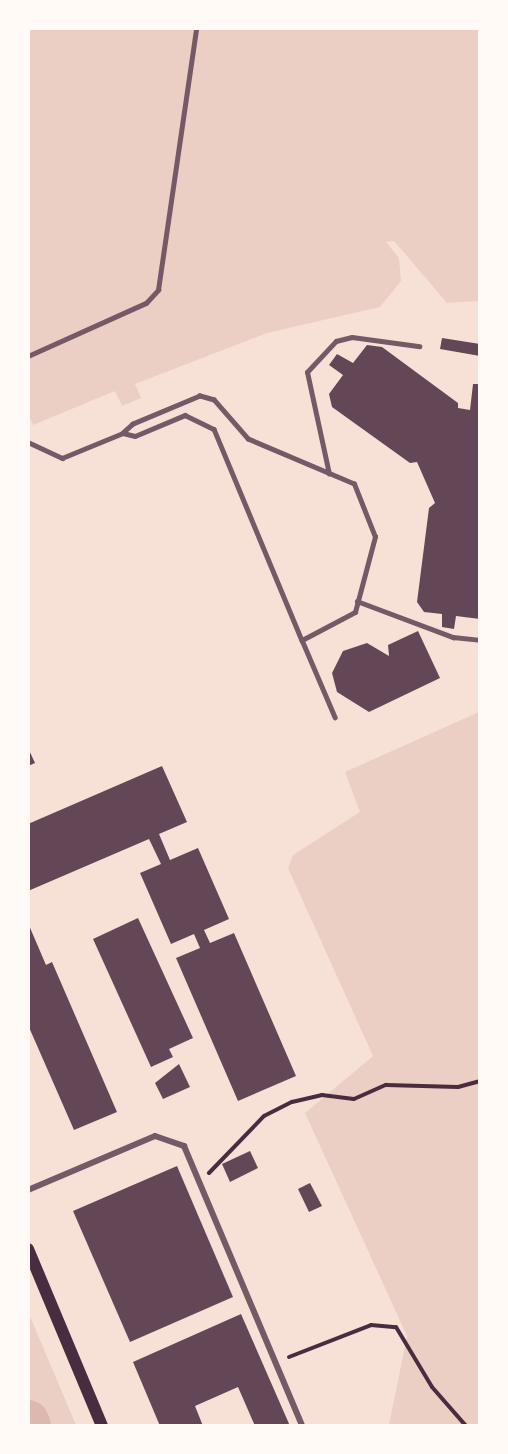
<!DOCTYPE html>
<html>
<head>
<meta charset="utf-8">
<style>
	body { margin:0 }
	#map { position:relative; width:508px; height:1454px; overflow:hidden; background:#f7e1d7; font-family:"Alegreya Sans",sans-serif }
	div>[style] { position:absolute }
	.green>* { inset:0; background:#ebcfc5 }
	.river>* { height:42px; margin:-21px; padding:0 21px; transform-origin:21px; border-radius:21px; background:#dcb8b0 }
	.building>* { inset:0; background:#644757 }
	.path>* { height:4px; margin:-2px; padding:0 2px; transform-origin:2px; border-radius:2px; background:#4a2c40 }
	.service>* { height:4.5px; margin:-2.25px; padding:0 2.25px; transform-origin:2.25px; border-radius:2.25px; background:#755966 }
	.minor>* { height:6px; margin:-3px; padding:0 3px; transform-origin:3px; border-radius:3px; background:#755966 }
	.secondary>* { height:12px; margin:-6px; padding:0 6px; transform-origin:6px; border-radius:6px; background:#4a2c40 }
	span { translate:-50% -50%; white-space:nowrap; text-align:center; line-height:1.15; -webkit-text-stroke:6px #fffaf5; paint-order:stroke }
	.frame { position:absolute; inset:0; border:30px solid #fffaf5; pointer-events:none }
</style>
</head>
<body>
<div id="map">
	<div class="green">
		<div style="clip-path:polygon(28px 29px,479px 29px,479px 301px,447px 303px,394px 241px,386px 242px,399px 258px,401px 281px,380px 307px,267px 333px,135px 384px,141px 398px,122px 406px,115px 391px,33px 425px,28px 414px)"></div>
		<div style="clip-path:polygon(479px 712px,479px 1425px,389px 1425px,407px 1336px,305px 1113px,373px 1056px,288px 868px,293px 855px,360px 812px,345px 772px)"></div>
		<div style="clip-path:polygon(29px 1314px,76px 1425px,29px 1425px)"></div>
	</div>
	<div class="river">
		<div style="left:28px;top:1421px;width:5px;rotate:68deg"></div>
	</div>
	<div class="building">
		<div style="clip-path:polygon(442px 338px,480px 344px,480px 356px,440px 349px)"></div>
		<div style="clip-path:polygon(367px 345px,382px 347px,458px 403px,458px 408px,470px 410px,473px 384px,480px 384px,480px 619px,456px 616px,454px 629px,442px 627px,442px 614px,424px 612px,417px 602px,429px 508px,435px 503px,417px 462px,410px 463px,332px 407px,329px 394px,343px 375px,329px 365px,337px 354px,353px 363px)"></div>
		<div style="clip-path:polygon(418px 631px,440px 678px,369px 712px,337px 692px,332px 673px,343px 651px,367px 643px,389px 656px,388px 645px)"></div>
		<div style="clip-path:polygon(28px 748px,35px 763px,28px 766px)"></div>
		<div style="clip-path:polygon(162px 766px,187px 822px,159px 834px,170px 860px,198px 848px,229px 919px,204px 930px,210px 943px,234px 933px,296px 1076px,238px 1101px,176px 958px,200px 948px,194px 934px,171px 944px,140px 873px,161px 864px,149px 839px,28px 891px,28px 824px)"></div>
		<div style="clip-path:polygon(138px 918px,193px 1038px,169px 1049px,173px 1057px,151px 1067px,93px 939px)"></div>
		<div style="clip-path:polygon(28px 923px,46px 965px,52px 962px,117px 1112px,74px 1130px,28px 1025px)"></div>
		<div style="clip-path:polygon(179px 1064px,190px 1087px,163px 1099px,155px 1083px)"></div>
		<div style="clip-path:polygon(250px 1151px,258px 1168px,230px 1182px,222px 1164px)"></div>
		<div style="clip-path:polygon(177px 1166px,233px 1297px,130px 1342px,73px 1211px)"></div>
		<div style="clip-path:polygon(310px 1183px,322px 1206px,309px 1212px,298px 1189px)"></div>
		<div style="clip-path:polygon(241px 1314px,290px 1426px,255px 1426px,238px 1387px,195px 1406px,203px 1426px,160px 1426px,133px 1362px)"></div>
	</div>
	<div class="path">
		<div style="left:209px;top:1173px;width:79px;rotate:-46deg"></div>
		<div style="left:264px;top:1116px;width:31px;rotate:-27deg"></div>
		<div style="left:292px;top:1102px;width:31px;rotate:-13deg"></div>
		<div style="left:322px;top:1095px;width:32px;rotate:7deg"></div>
		<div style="left:354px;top:1099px;width:35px;rotate:-24deg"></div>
		<div style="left:386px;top:1085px;width:72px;rotate:1.6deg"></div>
		<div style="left:458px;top:1087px;width:23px;rotate:-15deg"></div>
		<div style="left:289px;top:1357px;width:88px;rotate:-21.3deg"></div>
		<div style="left:371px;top:1325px;width:25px;rotate:5deg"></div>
		<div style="left:396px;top:1327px;width:70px;rotate:59deg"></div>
		<div style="left:432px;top:1387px;width:52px;rotate:48.9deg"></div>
	</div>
	<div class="service">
		<div style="left:28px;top:356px;width:129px;rotate:-24.2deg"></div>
		<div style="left:146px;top:303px;width:18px;rotate:-47deg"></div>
		<div style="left:158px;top:290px;width:265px;rotate:-81.7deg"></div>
		<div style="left:28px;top:442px;width:38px;rotate:25deg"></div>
		<div style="left:62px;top:458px;width:66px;rotate:-22.3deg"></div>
		<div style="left:329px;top:474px;width:104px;rotate:-102.2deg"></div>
		<div style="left:307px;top:372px;width:42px;rotate:-46.9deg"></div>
		<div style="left:336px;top:341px;width:16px;rotate:-14deg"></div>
		<div style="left:352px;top:337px;width:68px;rotate:7.7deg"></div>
		<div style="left:357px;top:601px;width:103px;rotate:20.6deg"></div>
		<div style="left:453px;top:637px;width:27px;rotate:6deg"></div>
		<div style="left:302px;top:640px;width:60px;rotate:-27.8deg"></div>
		<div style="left:355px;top:612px;width:78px;rotate:-75.1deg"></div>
		<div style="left:375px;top:537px;width:57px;rotate:-111.6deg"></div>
		<div style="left:354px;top:484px;width:115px;rotate:-157deg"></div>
		<div style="left:248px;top:439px;width:52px;rotate:-131.1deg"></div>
		<div style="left:214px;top:400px;width:15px;rotate:-164deg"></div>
		<div style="left:200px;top:396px;width:73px;rotate:157.3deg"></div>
		<div style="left:133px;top:424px;width:13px;rotate:138deg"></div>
		<div style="left:123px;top:433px;width:12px;rotate:14deg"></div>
		<div style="left:135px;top:436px;width:54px;rotate:-22.8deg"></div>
		<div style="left:185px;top:415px;width:32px;rotate:26deg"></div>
		<div style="left:214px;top:429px;width:229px;rotate:67.4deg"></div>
		<div style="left:302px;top:640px;width:84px;rotate:66.8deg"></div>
	</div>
	<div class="minor">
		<div style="left:28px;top:1190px;width:138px;rotate:-23deg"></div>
		<div style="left:155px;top:1136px;width:31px;rotate:19deg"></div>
		<div style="left:184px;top:1146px;width:304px;rotate:67.1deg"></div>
	</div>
	<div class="secondary">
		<div style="left:28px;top:1249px;width:192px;rotate:67.3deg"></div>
	</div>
	<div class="frame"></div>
</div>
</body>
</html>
